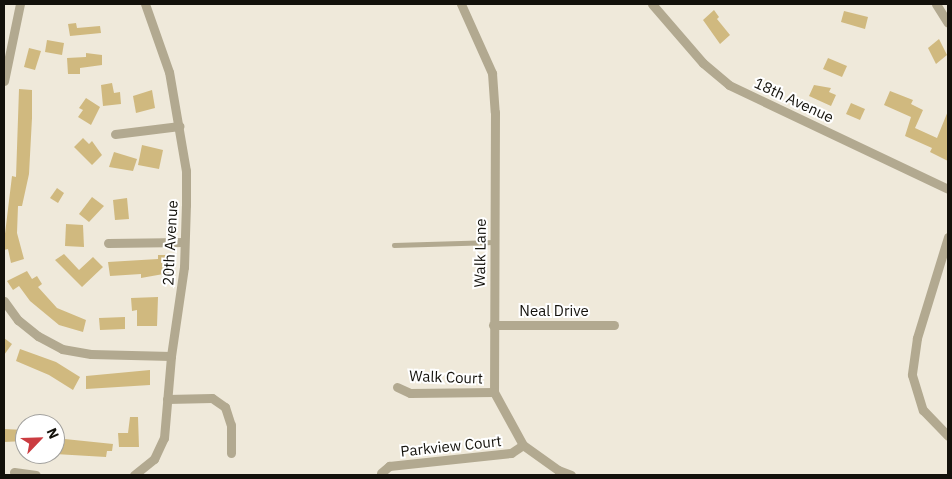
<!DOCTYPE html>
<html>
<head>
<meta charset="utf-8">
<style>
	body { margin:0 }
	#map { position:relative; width:952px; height:479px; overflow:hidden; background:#efe9da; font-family:"IBM Plex Sans",sans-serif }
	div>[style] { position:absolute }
	.building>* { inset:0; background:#d0b97f }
	.lane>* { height:4.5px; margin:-2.25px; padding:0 2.25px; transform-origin:2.25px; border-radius:2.25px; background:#b2a990 }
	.street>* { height:9px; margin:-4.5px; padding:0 4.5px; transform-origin:4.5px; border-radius:4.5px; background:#b2a990 }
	span { translate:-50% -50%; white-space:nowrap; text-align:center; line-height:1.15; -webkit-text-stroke:4px #fff; paint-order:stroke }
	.street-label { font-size:15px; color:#13110b }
	.frame { position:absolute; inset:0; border:5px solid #13110b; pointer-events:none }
	.north { position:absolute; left:15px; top:414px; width:50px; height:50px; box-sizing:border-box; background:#fff; border:1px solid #a1a09d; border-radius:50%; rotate:66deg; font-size:14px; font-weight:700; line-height:20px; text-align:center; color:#13110b }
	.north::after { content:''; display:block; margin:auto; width:18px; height:22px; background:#cb3c41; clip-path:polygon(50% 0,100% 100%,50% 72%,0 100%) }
</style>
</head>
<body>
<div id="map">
	<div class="building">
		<div style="clip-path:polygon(714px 10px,719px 17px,717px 19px,730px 35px,720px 44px,703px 20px)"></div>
		<div style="clip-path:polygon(844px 11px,868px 17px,865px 29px,841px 22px)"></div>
		<div style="clip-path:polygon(76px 23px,77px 28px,100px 26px,101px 33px,70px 36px,68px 24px)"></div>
		<div style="clip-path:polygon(939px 39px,947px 55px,936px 64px,928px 48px)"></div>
		<div style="clip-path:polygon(47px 40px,64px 43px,62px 55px,45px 52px)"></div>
		<div style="clip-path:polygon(29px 48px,41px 51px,35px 70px,24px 67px)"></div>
		<div style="clip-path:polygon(86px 53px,102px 55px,102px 65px,80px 68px,80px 74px,68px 74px,67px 58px,86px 57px)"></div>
		<div style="clip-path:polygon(828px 58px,847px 66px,842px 77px,823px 69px)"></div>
		<div style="clip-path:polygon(112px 83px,114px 93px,120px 92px,121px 104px,103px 106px,101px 85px)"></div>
		<div style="clip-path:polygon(814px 85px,831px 88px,829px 92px,836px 95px,831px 106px,809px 96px)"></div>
		<div style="clip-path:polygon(19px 89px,32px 90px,32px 118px,29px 174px,22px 206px,18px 206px,17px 233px,24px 259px,11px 263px,8px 249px,4px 250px,4px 242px,12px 176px,16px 177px)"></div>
		<div style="clip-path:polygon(152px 90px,155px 108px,136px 113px,133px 96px)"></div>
		<div style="clip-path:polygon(890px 91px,913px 100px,911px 104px,923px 110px,915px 128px,937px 138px,948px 111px,948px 161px,930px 152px,932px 148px,905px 136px,911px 117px,884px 105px)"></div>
		<div style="clip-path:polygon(86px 98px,100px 107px,91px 125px,78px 117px,83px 110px,79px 108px)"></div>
		<div style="clip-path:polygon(851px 103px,865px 109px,860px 120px,846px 114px)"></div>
		<div style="clip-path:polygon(83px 138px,89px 144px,92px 141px,102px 155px,92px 165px,74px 147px)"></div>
		<div style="clip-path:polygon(142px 145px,163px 150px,159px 169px,138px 165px)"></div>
		<div style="clip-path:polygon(114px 152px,137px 159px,133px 171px,109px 167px)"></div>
		<div style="clip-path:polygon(57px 188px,64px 193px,58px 203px,50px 198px)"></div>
		<div style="clip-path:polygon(92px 197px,104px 206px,89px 222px,79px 214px)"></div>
		<div style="clip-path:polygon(127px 198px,129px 219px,115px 220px,113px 200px)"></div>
		<div style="clip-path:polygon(66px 224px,83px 225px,84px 247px,65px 246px)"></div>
		<div style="clip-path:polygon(64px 254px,79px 270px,93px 257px,103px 267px,82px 287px,55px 260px)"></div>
		<div style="clip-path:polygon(158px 255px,168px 255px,169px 273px,141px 278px,141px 274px,110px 276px,108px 262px,158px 259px)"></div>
		<div style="clip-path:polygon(27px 271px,32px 279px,37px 276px,42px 284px,38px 287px,57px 308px,86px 320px,83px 332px,59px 325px,30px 301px,19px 286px,13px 290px,7px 281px)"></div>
		<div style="clip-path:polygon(158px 297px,157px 326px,137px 326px,137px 310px,132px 311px,131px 298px)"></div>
		<div style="clip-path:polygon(125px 317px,125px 329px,100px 330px,99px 318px)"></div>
		<div style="clip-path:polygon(4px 338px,12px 344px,4px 355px)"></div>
		<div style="clip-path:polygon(20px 349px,56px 362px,80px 377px,73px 390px,49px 375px,16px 361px)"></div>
		<div style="clip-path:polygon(150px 370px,150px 385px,86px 389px,86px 376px)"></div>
		<div style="clip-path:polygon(130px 417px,138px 417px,139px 447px,119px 447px,118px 433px,128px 433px)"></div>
		<div style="clip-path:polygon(4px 429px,25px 430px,25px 441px,4px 442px)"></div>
		<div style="clip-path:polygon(55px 438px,113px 444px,112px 451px,107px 451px,106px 457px,55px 454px)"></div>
	</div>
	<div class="lane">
		<div style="left:394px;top:245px;width:100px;rotate:-1.7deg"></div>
	</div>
	<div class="street">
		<div style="left:461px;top:4px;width:76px;rotate:65.8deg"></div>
		<div style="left:492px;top:73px;width:39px;rotate:86deg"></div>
		<div style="left:495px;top:112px;width:280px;rotate:90.2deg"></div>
		<div style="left:494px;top:392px;width:60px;rotate:61.3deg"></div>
		<div style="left:523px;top:445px;width:43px;rotate:35.5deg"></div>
		<div style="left:558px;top:470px;width:14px;rotate:21deg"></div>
		<div style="left:652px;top:4px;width:78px;rotate:49.2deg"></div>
		<div style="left:703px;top:63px;width:34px;rotate:40deg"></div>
		<div style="left:729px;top:85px;width:242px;rotate:25.4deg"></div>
		<div style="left:936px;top:4px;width:22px;rotate:58deg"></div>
		<div style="left:4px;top:81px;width:79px;rotate:-78.3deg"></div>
		<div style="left:115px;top:134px;width:65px;rotate:-7deg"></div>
		<div style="left:948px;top:237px;width:106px;rotate:107.1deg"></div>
		<div style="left:917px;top:338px;width:37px;rotate:98deg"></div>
		<div style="left:912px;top:375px;width:37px;rotate:73deg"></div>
		<div style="left:923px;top:410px;width:36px;rotate:46deg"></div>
		<div style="left:108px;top:243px;width:76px;rotate:-0.8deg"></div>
		<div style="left:4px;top:301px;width:24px;rotate:54deg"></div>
		<div style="left:18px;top:320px;width:26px;rotate:39deg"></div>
		<div style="left:38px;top:336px;width:27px;rotate:28deg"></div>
		<div style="left:62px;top:349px;width:29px;rotate:10deg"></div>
		<div style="left:91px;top:354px;width:80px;rotate:1.4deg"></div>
		<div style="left:493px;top:325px;width:121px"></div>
		<div style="left:397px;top:387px;width:14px;rotate:25deg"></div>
		<div style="left:410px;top:393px;width:84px;rotate:-0.7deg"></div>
		<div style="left:167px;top:399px;width:45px;rotate:-1.3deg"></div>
		<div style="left:212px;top:398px;width:16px;rotate:35deg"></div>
		<div style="left:225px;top:407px;width:19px;rotate:72deg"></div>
		<div style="left:231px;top:425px;width:28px;rotate:90deg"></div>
		<div style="left:14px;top:472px;width:22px;rotate:8deg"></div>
		<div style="left:381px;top:473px;width:11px;rotate:-41deg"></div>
		<div style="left:389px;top:466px;width:123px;rotate:-6.1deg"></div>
		<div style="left:511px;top:453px;width:14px;rotate:-34deg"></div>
		<div style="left:134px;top:475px;width:26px;rotate:-39deg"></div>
		<div style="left:154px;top:459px;width:23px;rotate:-65deg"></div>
		<div style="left:164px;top:438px;width:82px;rotate:-85.1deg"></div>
		<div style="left:171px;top:356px;width:90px;rotate:-81.7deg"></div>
		<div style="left:184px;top:267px;width:62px;rotate:-88.2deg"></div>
		<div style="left:186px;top:205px;width:34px;rotate:-90deg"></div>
		<div style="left:186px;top:171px;width:100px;rotate:-99.7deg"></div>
		<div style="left:169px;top:72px;width:72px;rotate:-109.4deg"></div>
	</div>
	<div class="street-label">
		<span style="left:794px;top:100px;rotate:25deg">18th Avenue</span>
		<span style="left:170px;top:243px;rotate:-87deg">20th Avenue</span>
		<span style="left:480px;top:253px;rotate:-89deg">Walk Lane</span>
		<span style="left:554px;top:311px">Neal Drive</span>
		<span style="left:446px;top:377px;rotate:2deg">Walk Court</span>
		<span style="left:451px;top:446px;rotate:-6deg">Parkview Court</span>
	</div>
	<div class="frame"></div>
	<div class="north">N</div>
</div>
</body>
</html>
